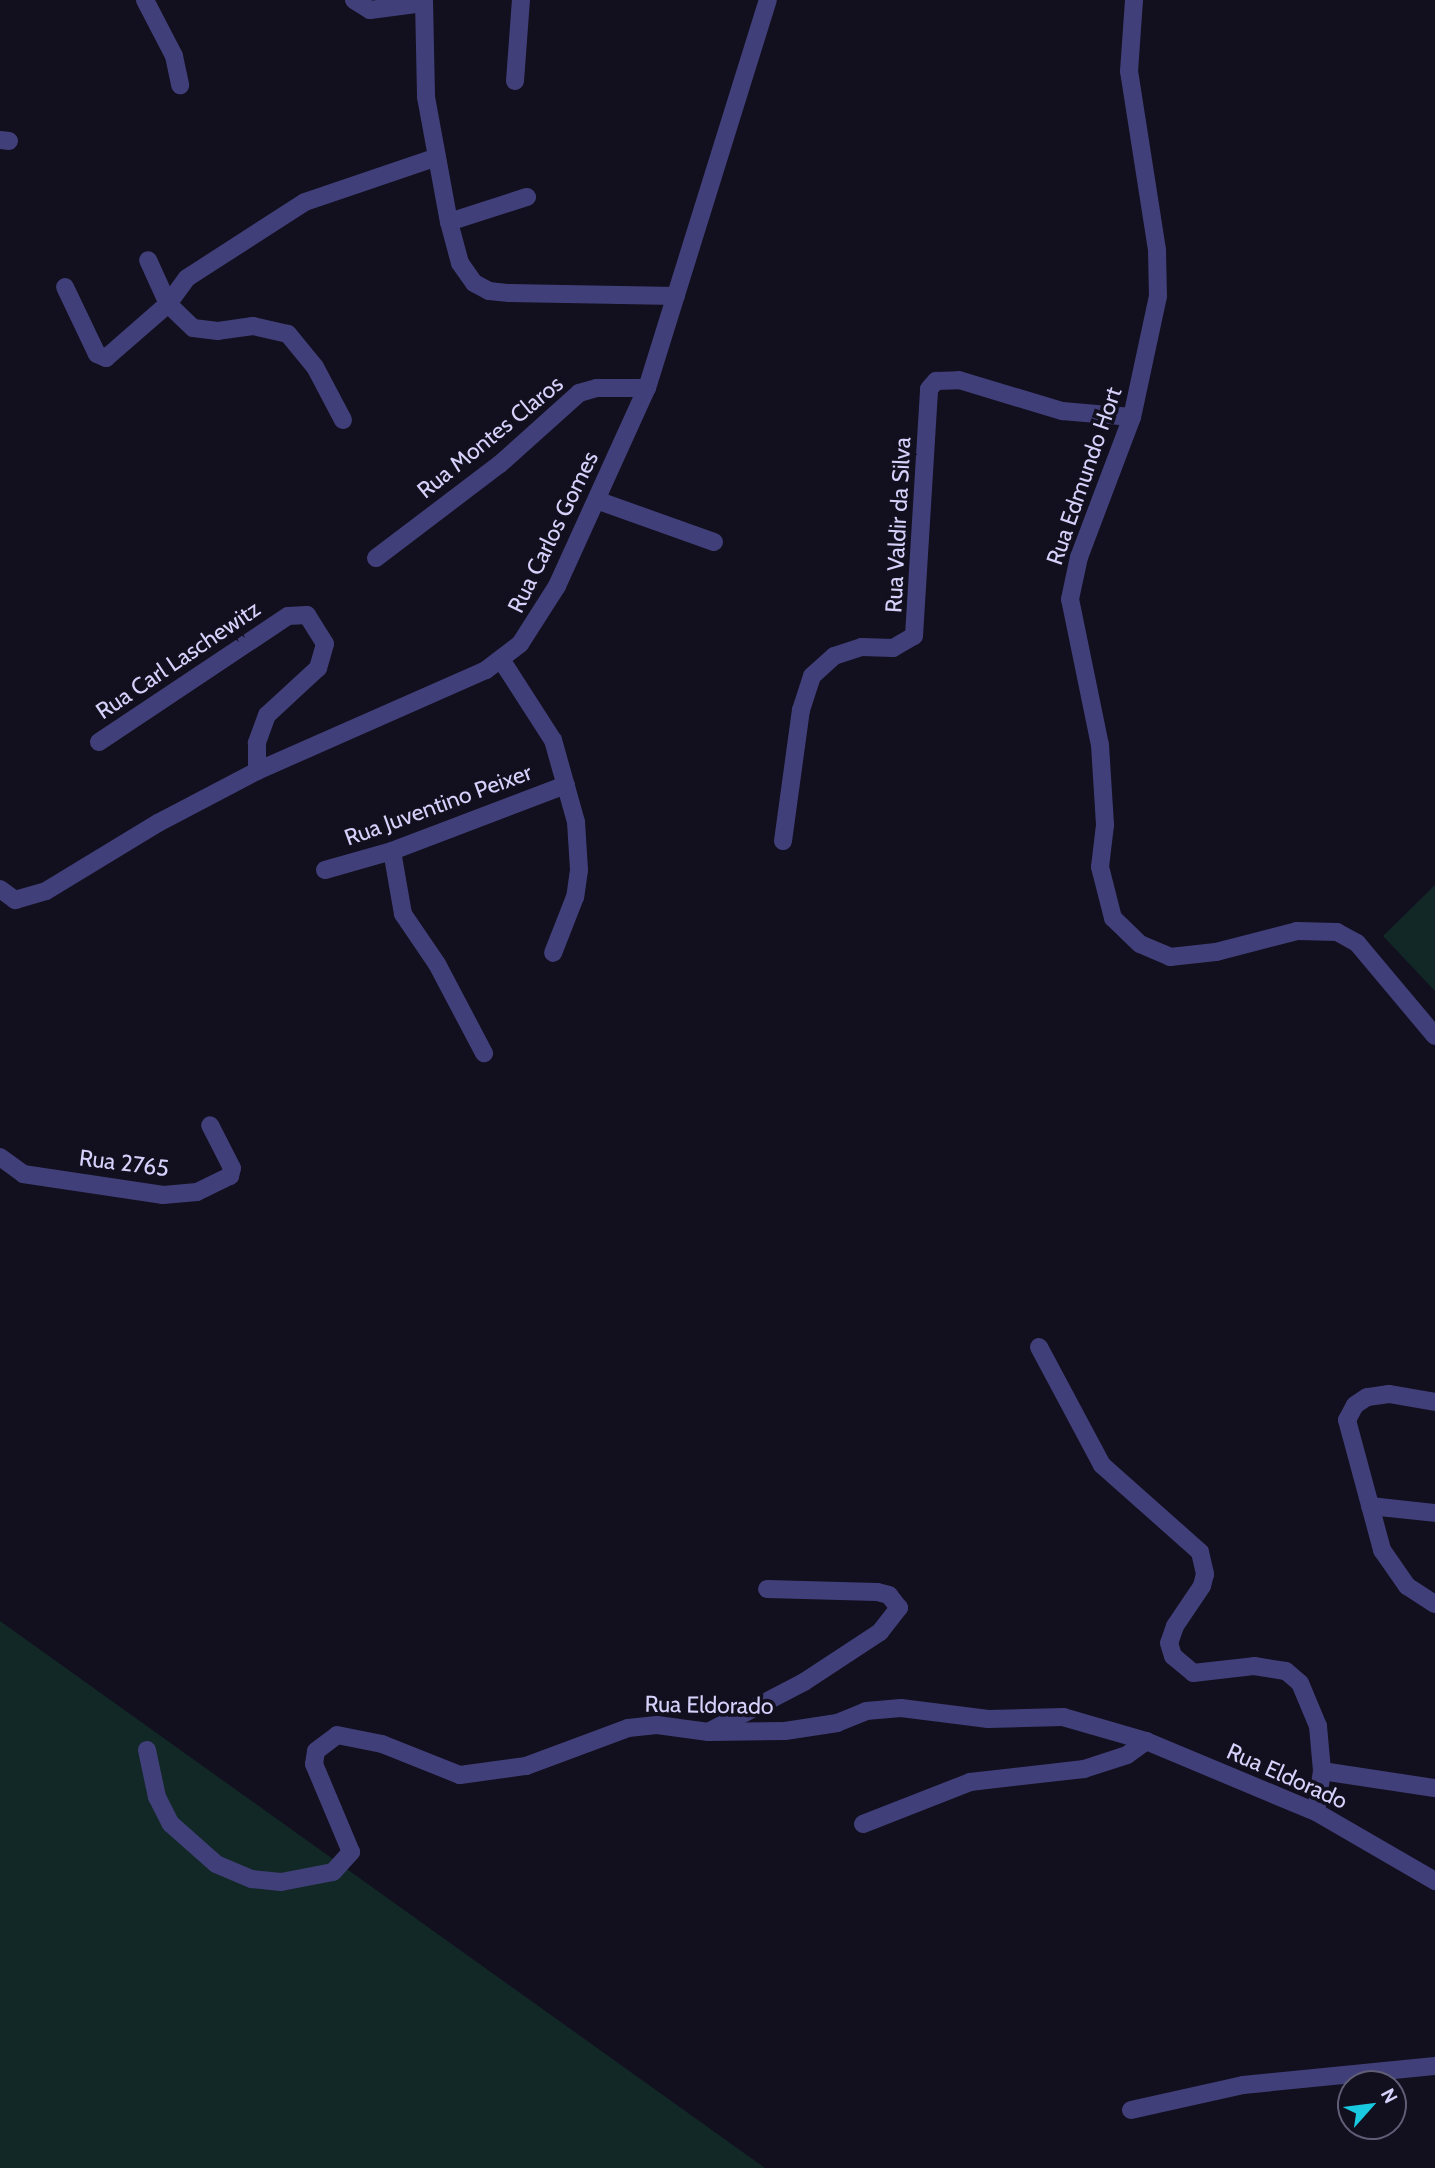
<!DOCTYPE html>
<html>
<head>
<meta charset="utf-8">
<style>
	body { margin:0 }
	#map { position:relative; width:1435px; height:2168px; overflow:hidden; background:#120f1e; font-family:Cabin,sans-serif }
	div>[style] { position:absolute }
	.green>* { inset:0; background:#122827 }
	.minor>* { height:18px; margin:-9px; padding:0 9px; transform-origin:9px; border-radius:9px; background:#413f79 }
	span { translate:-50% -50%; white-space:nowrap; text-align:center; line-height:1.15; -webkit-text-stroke:7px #120f1e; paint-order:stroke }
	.street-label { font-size:23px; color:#d6d1fa }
	.north { position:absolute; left:1337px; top:2070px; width:70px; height:70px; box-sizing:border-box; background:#120f1e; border:2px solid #605d76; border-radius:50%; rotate:62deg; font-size:19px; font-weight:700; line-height:28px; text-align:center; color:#d6d1fa }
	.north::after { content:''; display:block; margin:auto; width:24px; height:32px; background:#18c9df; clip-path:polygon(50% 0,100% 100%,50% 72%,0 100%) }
</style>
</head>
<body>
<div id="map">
	<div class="green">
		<div style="clip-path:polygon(1435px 885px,1435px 991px,1383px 936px)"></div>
		<div style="clip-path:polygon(0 1621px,765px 2168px,0 2168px)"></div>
	</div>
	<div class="minor">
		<div style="left:145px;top:0;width:63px;rotate:62.6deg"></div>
		<div style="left:174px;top:56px;width:30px;rotate:78deg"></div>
		<div style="left:354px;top:0;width:19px;rotate:32deg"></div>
		<div style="left:370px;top:10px;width:54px;rotate:-7.4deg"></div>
		<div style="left:424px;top:0;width:97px;rotate:88.8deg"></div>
		<div style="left:426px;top:97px;width:127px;rotate:79.6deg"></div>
		<div style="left:449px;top:222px;width:42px;rotate:75deg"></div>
		<div style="left:460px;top:263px;width:24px;rotate:55deg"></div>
		<div style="left:474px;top:283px;width:17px;rotate:28deg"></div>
		<div style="left:489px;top:291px;width:20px;rotate:6deg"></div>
		<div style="left:509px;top:293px;width:167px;rotate:1deg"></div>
		<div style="left:1134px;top:0;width:71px;rotate:94deg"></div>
		<div style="left:1129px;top:71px;width:181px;rotate:81.1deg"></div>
		<div style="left:1157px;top:250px;width:46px;rotate:88.8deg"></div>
		<div style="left:1158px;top:296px;width:124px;rotate:102.1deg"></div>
		<div style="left:1132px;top:417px;width:150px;rotate:110.7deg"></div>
		<div style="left:1079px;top:557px;width:43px;rotate:102.1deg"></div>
		<div style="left:1070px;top:599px;width:149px;rotate:78.4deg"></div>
		<div style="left:1100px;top:745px;width:80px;rotate:86.4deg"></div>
		<div style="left:1105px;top:825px;width:42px;rotate:96.8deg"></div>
		<div style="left:1100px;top:867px;width:53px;rotate:75.7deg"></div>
		<div style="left:1113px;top:918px;width:37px;rotate:44deg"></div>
		<div style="left:1140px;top:944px;width:33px;rotate:23deg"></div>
		<div style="left:1170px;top:957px;width:46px;rotate:-6.2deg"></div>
		<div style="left:1216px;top:952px;width:84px;rotate:-14.5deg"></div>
		<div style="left:1297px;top:931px;width:40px;rotate:1.4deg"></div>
		<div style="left:1337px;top:932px;width:23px;rotate:29deg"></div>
		<div style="left:1357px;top:943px;width:121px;rotate:50deg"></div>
		<div style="left:515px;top:81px;width:81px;rotate:-85.8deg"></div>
		<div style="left:0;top:140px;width:9px;rotate:6deg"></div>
		<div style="left:449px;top:222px;width:82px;rotate:-17.8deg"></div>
		<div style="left:65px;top:287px;width:74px;rotate:64.5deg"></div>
		<div style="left:97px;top:354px;width:10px;rotate:24deg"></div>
		<div style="left:106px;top:358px;width:82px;rotate:-41.1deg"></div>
		<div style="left:168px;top:304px;width:48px;rotate:-114.4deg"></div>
		<div style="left:343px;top:420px;width:60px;rotate:-117.8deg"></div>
		<div style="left:315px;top:367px;width:43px;rotate:-129.3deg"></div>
		<div style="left:288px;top:334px;width:36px;rotate:-167deg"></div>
		<div style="left:253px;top:326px;width:35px;rotate:172deg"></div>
		<div style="left:218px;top:331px;width:25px;rotate:-173deg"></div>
		<div style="left:193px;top:328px;width:35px;rotate:-136deg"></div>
		<div style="left:168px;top:304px;width:32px;rotate:-54deg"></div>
		<div style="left:187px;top:278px;width:140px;rotate:-32.8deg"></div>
		<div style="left:305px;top:202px;width:139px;rotate:-18.8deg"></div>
		<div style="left:599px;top:501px;width:122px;rotate:19.6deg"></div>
		<div style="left:376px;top:558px;width:156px;rotate:-37.2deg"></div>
		<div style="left:500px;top:464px;width:106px;rotate:-41.9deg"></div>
		<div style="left:579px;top:393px;width:18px;rotate:-16deg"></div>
		<div style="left:596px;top:388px;width:51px"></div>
		<div style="left:502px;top:661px;width:94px;rotate:57.2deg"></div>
		<div style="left:553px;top:740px;width:85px;rotate:74.3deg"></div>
		<div style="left:576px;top:822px;width:48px;rotate:86.4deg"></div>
		<div style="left:579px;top:870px;width:27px;rotate:98deg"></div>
		<div style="left:575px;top:897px;width:60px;rotate:111.4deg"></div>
		<div style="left:99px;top:742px;width:227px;rotate:-33.7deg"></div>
		<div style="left:288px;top:616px;width:19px;rotate:-3deg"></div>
		<div style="left:307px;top:615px;width:34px;rotate:58deg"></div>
		<div style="left:325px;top:644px;width:25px;rotate:106deg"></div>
		<div style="left:318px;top:668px;width:69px;rotate:137.3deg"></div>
		<div style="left:267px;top:715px;width:30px;rotate:110deg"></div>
		<div style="left:257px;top:743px;width:28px;rotate:90deg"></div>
		<div style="left:783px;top:841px;width:132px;rotate:-82.2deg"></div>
		<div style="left:801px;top:710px;width:36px;rotate:-72deg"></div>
		<div style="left:812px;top:676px;width:30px;rotate:-42deg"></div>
		<div style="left:834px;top:656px;width:29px;rotate:-18deg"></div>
		<div style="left:862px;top:647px;width:31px;rotate:2deg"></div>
		<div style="left:893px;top:648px;width:24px;rotate:-30deg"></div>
		<div style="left:914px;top:636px;width:247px;rotate:-86.5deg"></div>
		<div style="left:929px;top:389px;width:11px;rotate:-49deg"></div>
		<div style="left:936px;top:381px;width:23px;rotate:-2deg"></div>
		<div style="left:959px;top:380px;width:108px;rotate:16.8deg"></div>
		<div style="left:1062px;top:411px;width:70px;rotate:4.9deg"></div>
		<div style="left:392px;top:851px;width:64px;rotate:80.1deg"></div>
		<div style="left:403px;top:914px;width:60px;rotate:55.8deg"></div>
		<div style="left:437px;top:964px;width:101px;rotate:62.2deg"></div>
		<div style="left:325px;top:870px;width:70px;rotate:-15.8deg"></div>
		<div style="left:392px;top:851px;width:186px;rotate:-20.8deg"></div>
		<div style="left:0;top:889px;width:19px;rotate:36deg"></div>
		<div style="left:15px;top:900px;width:32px;rotate:-16deg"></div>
		<div style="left:46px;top:891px;width:131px;rotate:-31.3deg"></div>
		<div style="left:158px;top:823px;width:112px;rotate:-27.7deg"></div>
		<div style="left:257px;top:771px;width:250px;rotate:-23.8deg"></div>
		<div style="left:486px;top:670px;width:43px;rotate:-37.4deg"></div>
		<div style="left:520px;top:644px;width:69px;rotate:-57.5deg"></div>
		<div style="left:557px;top:586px;width:217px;rotate:-65.6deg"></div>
		<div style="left:647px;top:388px;width:406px;rotate:-72.7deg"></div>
		<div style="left:0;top:1157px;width:29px;rotate:36deg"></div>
		<div style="left:23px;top:1174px;width:142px;rotate:8.5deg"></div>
		<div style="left:163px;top:1195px;width:34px;rotate:-5deg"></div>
		<div style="left:197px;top:1192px;width:37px;rotate:-26deg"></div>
		<div style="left:230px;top:1176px;width:8px;rotate:-76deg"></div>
		<div style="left:232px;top:1168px;width:48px;rotate:-117.1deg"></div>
		<div style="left:1039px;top:1347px;width:134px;rotate:61.9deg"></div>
		<div style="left:1102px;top:1465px;width:131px;rotate:41.6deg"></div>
		<div style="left:1200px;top:1552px;width:23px;rotate:77deg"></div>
		<div style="left:1205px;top:1574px;width:12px;rotate:104deg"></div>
		<div style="left:1202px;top:1586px;width:48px;rotate:124deg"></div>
		<div style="left:1175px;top:1626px;width:18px;rotate:109deg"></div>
		<div style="left:1169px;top:1643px;width:14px;rotate:73deg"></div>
		<div style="left:1173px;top:1656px;width:26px;rotate:40deg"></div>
		<div style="left:1193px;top:1673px;width:61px;rotate:-6.5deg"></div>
		<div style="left:1254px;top:1666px;width:32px;rotate:9deg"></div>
		<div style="left:1286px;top:1671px;width:18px;rotate:41deg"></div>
		<div style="left:1300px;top:1683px;width:47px;rotate:67.3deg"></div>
		<div style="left:1318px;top:1726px;width:45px;rotate:84.9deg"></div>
		<div style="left:1322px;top:1771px;width:41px;rotate:98.3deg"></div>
		<div style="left:1435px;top:1402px;width:47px;rotate:-170.1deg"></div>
		<div style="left:1389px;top:1394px;width:22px;rotate:172deg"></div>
		<div style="left:1367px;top:1397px;width:14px;rotate:146deg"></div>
		<div style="left:1355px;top:1405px;width:17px;rotate:118deg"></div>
		<div style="left:1347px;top:1420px;width:135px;rotate:74.9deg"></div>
		<div style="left:1382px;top:1550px;width:44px;rotate:55.2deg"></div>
		<div style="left:1407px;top:1586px;width:33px;rotate:33deg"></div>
		<div style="left:1370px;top:1506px;width:65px;rotate:6.1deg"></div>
		<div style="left:710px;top:1731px;width:106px;rotate:-27.5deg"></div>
		<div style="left:804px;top:1682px;width:91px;rotate:-33.3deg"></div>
		<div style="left:880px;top:1632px;width:31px;rotate:-52deg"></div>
		<div style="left:899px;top:1608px;width:16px;rotate:-128deg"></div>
		<div style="left:889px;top:1595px;width:12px;rotate:-166deg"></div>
		<div style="left:877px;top:1592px;width:110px;rotate:-178.4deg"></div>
		<div style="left:147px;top:1750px;width:48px;rotate:78deg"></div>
		<div style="left:157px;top:1797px;width:30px;rotate:63deg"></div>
		<div style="left:171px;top:1824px;width:60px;rotate:41.6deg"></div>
		<div style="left:216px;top:1864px;width:39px;rotate:23deg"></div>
		<div style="left:252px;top:1879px;width:29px;rotate:6deg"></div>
		<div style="left:281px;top:1882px;width:53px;rotate:-10.9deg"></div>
		<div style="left:333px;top:1872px;width:27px;rotate:-48deg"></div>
		<div style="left:351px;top:1852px;width:95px;rotate:-112.8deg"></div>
		<div style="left:314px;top:1764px;width:13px;rotate:-81deg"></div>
		<div style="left:316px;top:1751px;width:26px;rotate:-37deg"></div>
		<div style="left:337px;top:1735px;width:46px;rotate:11.3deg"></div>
		<div style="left:382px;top:1744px;width:84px;rotate:21.7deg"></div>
		<div style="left:460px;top:1775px;width:67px;rotate:-7.8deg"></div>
		<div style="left:526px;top:1766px;width:109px;rotate:-20.4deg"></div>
		<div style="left:628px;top:1728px;width:29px;rotate:-6deg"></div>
		<div style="left:657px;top:1725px;width:52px;rotate:7.7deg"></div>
		<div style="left:709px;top:1732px;width:76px;rotate:-0.8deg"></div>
		<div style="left:785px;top:1731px;width:53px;rotate:-8.7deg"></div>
		<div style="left:837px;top:1723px;width:31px;rotate:-22deg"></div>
		<div style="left:866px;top:1711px;width:35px;rotate:-5deg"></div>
		<div style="left:901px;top:1708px;width:88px;rotate:7.2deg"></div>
		<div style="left:988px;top:1719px;width:75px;rotate:-1.5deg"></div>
		<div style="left:1063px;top:1717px;width:86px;rotate:16.1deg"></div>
		<div style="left:1146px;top:1741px;width:184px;rotate:22.7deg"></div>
		<div style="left:1316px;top:1812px;width:138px;rotate:30.1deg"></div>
		<div style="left:1322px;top:1771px;width:114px;rotate:8.6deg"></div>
		<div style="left:863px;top:1824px;width:115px;rotate:-21.4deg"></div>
		<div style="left:970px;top:1782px;width:115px;rotate:-6.5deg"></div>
		<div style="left:1084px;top:1769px;width:45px;rotate:-18deg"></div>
		<div style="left:1127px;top:1755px;width:24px;rotate:-36deg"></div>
		<div style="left:1131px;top:2110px;width:115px;rotate:-12.6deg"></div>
		<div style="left:1243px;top:2085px;width:193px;rotate:-5.7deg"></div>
	</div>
	<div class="street-label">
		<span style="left:490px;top:437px;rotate:-39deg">Rua Montes Claros</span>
		<span style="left:1084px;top:476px;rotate:-71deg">Rua Edmundo Hort</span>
		<span style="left:898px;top:525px;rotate:-87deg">Rua Valdir da Silva</span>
		<span style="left:553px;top:532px;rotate:-64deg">Rua Carlos Gomes</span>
		<span style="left:178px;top:660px;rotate:-34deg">Rua Carl Laschewitz</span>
		<span style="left:438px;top:805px;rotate:-20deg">Rua Juventino Peixer</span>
		<span style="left:124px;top:1163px;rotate:7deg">Rua 2765</span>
		<span style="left:709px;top:1705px;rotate:1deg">Rua Eldorado</span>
		<span style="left:1287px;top:1776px;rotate:24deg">Rua Eldorado</span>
	</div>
	<div class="north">N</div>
</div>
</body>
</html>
